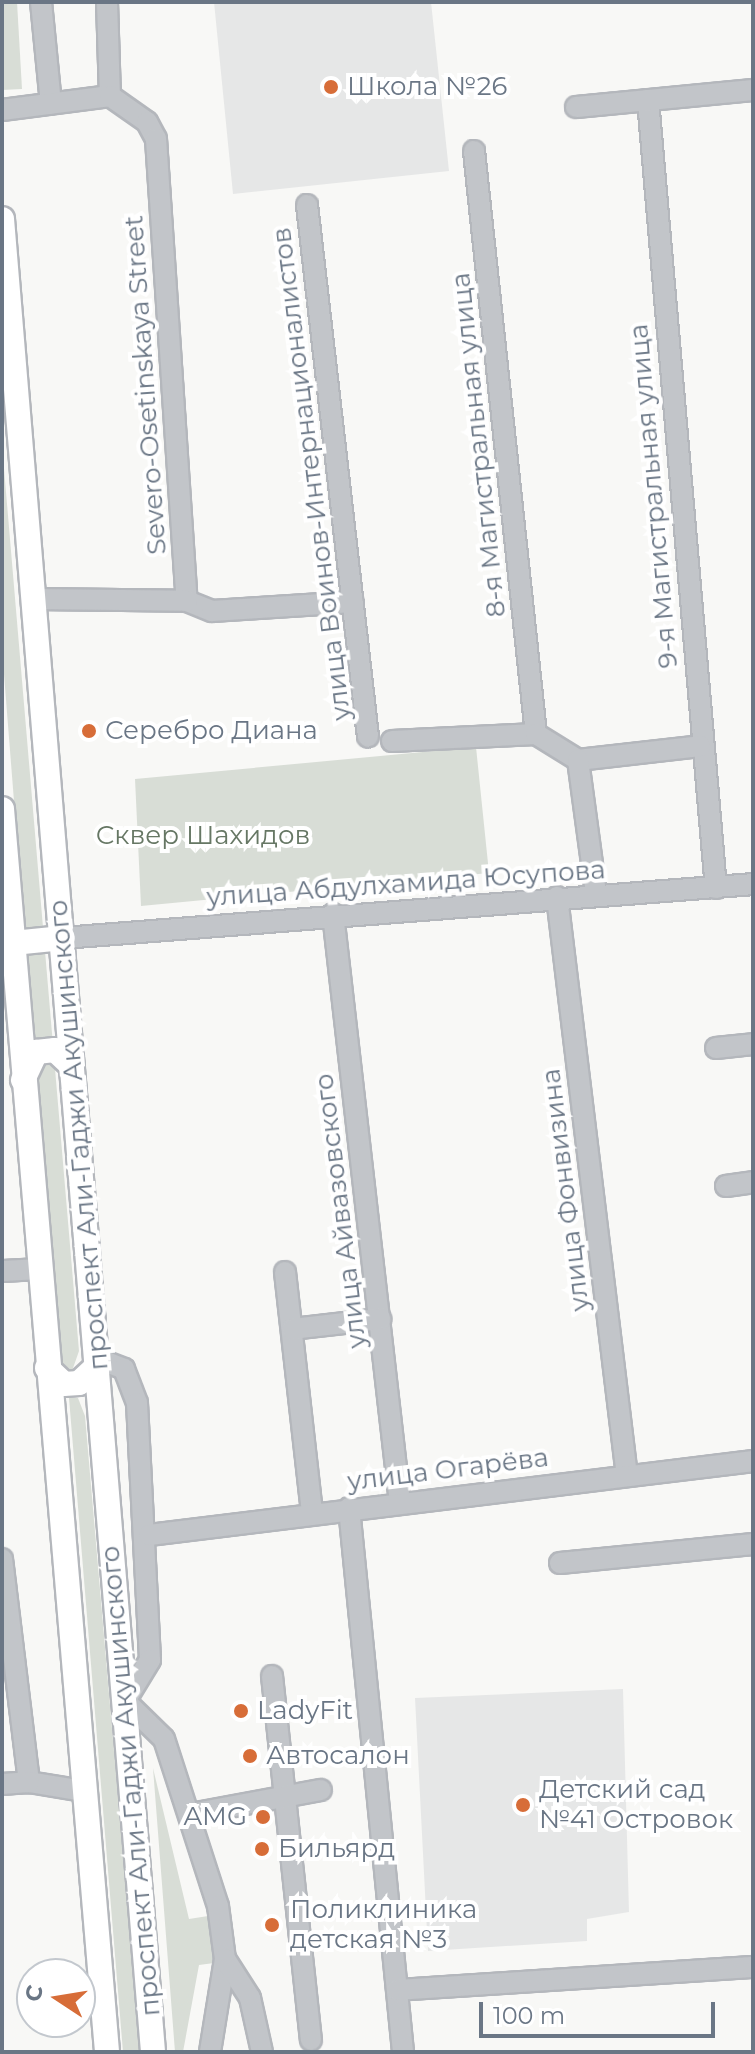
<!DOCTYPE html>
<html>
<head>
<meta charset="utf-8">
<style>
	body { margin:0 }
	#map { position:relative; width:755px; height:2054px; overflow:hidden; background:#f8f8f6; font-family:Montserrat,sans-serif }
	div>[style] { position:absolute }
	.built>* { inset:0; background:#e6e7e7 }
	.green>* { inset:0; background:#d8ddd6 }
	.roads { filter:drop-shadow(2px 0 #b4b7bc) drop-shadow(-2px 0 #b4b7bc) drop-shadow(0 2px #b4b7bc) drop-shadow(0 -2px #b4b7bc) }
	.minor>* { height:20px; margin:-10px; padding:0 10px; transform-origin:10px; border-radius:10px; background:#c2c5c9 }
	.major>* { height:24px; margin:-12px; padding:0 12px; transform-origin:12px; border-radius:12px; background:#fff }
	.dots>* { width:22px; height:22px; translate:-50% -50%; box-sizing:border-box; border:4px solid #fff; border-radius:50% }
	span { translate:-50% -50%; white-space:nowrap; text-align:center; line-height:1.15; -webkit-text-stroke:8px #fff; paint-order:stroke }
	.poi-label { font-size:26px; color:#6a7685 }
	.left { translate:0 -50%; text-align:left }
	.right { translate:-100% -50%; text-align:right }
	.street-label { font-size:26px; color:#6a7685 }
	.park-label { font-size:26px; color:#667764 }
	.frame { position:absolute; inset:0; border:4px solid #6a7685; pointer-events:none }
	.north { position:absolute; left:16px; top:1958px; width:80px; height:80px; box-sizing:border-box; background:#fff; border:2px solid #c3c8ce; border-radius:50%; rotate:282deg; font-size:22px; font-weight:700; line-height:32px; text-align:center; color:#6a7685 }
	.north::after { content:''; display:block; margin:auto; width:28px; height:36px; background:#d76d38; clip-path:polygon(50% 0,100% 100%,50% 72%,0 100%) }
	.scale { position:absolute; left:479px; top:2002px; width:236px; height:36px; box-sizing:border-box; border:4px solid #6a7685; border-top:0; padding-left:10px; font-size:24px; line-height:28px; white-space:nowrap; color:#6a7685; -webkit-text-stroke:6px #fff; paint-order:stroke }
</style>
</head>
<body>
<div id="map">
	<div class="built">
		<div style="clip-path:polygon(214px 2px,431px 2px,449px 171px,233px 194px)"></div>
		<div style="clip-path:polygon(623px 1689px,629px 1912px,587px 1919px,587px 1941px,428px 1951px,415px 1698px)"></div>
	</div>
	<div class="green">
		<div style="clip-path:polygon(2px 2px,17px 2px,22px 89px,2px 90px)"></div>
		<div style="clip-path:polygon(2px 445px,79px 1351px,72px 1371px,58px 1359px,2px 649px)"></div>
		<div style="clip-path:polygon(476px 747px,489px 873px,141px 906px,135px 779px)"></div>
		<div style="clip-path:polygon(69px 1398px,78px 1398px,85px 1416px,140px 2052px,123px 2052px)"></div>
		<div style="clip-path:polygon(153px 1768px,189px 1919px,208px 1916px,214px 1963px,199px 1965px,183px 2052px,175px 2052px)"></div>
	</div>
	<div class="roads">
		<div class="minor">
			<div style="left:41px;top:2px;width:102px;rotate:84.4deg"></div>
			<div style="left:107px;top:2px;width:94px;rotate:88.2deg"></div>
			<div style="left:648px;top:100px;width:791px;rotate:85.07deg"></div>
			<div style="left:576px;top:107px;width:178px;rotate:-5.5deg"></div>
			<div style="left:2px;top:110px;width:109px;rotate:-7.4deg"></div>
			<div style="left:110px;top:96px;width:45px;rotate:35.1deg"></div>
			<div style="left:147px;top:122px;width:19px;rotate:62deg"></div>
			<div style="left:156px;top:139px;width:463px;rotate:86.2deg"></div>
			<div style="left:187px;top:601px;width:27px;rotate:22deg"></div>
			<div style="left:212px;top:611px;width:141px;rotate:-3.7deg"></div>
			<div style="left:474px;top:151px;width:586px;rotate:83.93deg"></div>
			<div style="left:307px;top:205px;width:535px;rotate:83.46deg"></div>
			<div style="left:34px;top:599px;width:153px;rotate:0.7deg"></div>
			<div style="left:392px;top:741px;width:144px;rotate:-2.8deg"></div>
			<div style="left:536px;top:734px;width:49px;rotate:31.8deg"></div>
			<div style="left:578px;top:760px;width:123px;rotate:-6.5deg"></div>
			<div style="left:578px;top:760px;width:135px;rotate:82.3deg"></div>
			<div style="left:557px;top:897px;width:583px;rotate:83.11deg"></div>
			<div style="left:333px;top:914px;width:593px;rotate:83.51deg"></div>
			<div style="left:63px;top:938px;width:692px;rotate:-4.47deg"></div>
			<div style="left:716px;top:1048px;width:37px;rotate:-6deg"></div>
			<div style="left:726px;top:1186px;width:27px;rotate:-8deg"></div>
			<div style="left:2px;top:1271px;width:37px;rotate:-3deg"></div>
			<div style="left:285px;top:1272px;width:242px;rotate:83.6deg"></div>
			<div style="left:292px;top:1329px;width:89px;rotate:-6.5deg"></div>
			<div style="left:96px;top:1358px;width:30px;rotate:21deg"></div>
			<div style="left:124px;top:1369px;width:36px;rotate:69deg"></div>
			<div style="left:137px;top:1403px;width:257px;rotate:87.1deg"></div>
			<div style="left:150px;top:1660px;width:48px;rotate:121.4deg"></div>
			<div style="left:125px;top:1701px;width:54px;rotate:44.3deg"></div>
			<div style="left:164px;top:1739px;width:176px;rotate:72.1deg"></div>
			<div style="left:218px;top:1906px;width:53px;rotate:82.5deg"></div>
			<div style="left:225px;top:1959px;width:94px;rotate:99.2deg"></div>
			<div style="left:349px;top:1508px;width:547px;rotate:84.33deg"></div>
			<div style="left:149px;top:1535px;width:609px;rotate:-6.98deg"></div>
			<div style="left:2px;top:1559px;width:225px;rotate:83.1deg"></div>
			<div style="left:29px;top:1782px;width:56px;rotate:9.3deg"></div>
			<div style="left:560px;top:1563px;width:194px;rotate:-5.6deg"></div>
			<div style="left:272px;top:1676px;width:366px;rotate:83.9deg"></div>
			<div style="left:2px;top:1784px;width:27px;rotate:-4deg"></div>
			<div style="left:191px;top:1814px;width:132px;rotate:-10.5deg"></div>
			<div style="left:225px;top:1959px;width:46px;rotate:57.3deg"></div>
			<div style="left:250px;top:1998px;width:55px;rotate:77.5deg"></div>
			<div style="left:397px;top:1990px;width:357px;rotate:-3.7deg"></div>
		</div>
		<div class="major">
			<div style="left:2px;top:219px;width:1839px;rotate:85.29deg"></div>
			<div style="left:2px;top:809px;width:1247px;rotate:85.17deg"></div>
			<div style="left:13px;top:943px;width:50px;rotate:-5.7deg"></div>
			<div style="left:23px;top:1080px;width:31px;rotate:-65deg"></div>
			<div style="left:36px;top:1052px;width:19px;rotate:-6deg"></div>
			<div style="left:55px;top:1050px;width:23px;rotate:43deg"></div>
			<div style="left:47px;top:1368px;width:23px;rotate:43deg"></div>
			<div style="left:64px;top:1384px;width:15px;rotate:-4deg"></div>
			<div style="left:79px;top:1383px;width:25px;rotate:-43deg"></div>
		</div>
	</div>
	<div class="dots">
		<div style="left:331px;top:87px;background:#d76d38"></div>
		<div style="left:89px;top:731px;background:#d76d38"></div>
		<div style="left:241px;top:1711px;background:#d76d38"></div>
		<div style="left:250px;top:1756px;background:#d76d38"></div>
		<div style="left:523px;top:1805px;background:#d76d38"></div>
		<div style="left:263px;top:1817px;background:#d76d38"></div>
		<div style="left:262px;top:1849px;background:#d76d38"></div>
		<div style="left:272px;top:1925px;background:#d76d38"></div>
	</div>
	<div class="poi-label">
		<span class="left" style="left:347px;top:87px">Школа №26</span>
		<span class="left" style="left:105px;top:731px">Серебро Диана</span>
		<span class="left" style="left:257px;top:1711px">LadyFit</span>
		<span class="left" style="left:266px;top:1756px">Автосалон</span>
		<span class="left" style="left:539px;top:1805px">Детский сад<br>№41 Островок</span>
		<span class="right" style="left:247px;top:1817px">AMG</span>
		<span class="left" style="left:278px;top:1849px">Бильярд</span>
		<span class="left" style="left:290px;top:1925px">Поликлиника<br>детская №3</span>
	</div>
	<div class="street-label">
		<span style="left:146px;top:385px;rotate:-94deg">Severo-Osetinskaya Street</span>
		<span style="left:479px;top:445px;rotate:-96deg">8-я Магистральная улица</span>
		<span style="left:312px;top:474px;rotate:-97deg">улица Воинов-Интернационалистов</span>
		<span style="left:654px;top:496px;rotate:-95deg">9-я Магистральная улица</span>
		<span style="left:406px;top:884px;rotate:-4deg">улица Абдулхамида Юсупова</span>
		<span style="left:79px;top:1135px;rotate:-95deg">проспект Али-Гаджи Акушинского</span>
		<span style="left:566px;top:1190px;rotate:-97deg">улица Фонвизина</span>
		<span style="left:341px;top:1211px;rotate:-97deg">улица Айвазовского</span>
		<span style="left:448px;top:1470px;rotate:-7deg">улица Огарёва</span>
		<span style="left:131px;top:1781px;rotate:-95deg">проспект Али-Гаджи Акушинского</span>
	</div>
	<div class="park-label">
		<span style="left:203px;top:836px">Сквер Шахидов</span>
	</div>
	<div class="frame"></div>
	<div class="north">С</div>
	<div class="scale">100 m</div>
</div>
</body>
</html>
